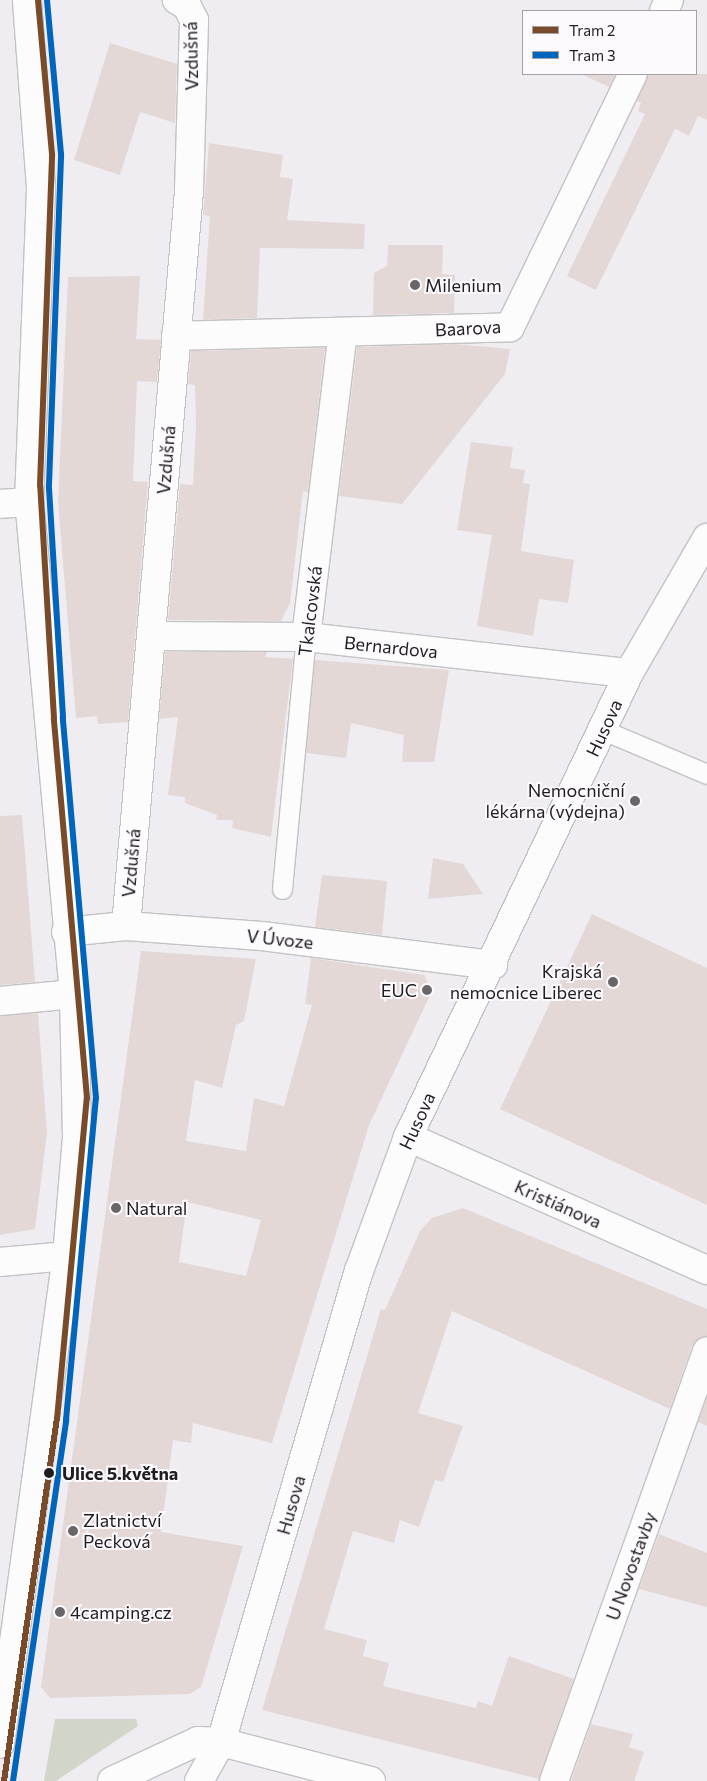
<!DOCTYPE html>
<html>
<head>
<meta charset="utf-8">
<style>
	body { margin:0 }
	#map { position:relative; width:707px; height:1781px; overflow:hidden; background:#efedf1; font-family:Commissioner,sans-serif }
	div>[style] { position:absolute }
	.green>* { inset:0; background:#d2d6c8 }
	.building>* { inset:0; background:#e4d8d7 }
	.roads { filter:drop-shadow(1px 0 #c3c2c4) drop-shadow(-1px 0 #c3c2c4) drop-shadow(0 1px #c3c2c4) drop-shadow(0 -1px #c3c2c4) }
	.lane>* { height:19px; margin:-9.5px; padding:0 9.5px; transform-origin:9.5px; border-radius:9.5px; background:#fdfcfd }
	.street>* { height:28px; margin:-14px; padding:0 14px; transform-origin:14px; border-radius:14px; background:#fdfcfd }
	.secondary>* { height:28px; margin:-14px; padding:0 14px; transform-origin:14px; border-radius:14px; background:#fdfcfd }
	.tram-1>* { height:6px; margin:-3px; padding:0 3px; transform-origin:3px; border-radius:3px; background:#7a4b2a }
	.tram-2>* { height:6px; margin:-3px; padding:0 3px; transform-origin:3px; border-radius:3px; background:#0065bd }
	.dots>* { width:14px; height:14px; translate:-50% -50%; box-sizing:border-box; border:2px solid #fdfaff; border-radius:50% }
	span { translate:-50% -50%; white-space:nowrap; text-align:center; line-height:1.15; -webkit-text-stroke:4px #fdfaff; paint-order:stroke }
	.street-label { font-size:18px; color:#1f1d1f }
	.poi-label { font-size:18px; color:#1f1d1f }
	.left { translate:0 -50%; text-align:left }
	.right { translate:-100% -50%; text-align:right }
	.stop-label { font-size:18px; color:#1f1d1f; font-weight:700 }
	.legend { position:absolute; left:522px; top:10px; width:175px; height:65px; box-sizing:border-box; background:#fdfaff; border:1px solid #a4a2a5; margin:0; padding:6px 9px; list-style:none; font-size:15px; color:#1f1d1f }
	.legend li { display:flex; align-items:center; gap:10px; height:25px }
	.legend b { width:25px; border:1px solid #a4a2a5 }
</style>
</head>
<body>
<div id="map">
	<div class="green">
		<div style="clip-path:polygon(55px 1719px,136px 1719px,138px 1726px,56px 1781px,44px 1781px)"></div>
	</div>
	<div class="building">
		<div style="clip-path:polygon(110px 43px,177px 64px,175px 123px,140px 112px,120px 175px,74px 160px)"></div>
		<div style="clip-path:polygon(581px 74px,616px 74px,609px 87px)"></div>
		<div style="clip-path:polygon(648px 74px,707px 74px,707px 120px,698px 116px,689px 136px,675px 129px,596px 290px,567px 276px,645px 114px,638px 111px,641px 103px,637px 101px)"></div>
		<div style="clip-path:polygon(209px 143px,283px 155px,280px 177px,293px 179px,287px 220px,365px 224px,364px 249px,260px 248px,257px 318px,203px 320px,210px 216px,203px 215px)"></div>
		<div style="clip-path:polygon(388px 245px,443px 245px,442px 274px,455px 275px,454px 313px,373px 315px,374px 273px,387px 266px)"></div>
		<div style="clip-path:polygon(140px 276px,136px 339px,161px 340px,157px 382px,137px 381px,133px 481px,148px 482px,128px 722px,98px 724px,97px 716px,76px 718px,58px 502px,68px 277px)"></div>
		<div style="clip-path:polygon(454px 344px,510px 349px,505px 374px,402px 504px,339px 496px,357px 347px)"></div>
		<div style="clip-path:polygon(325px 348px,308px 492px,303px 491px,290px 603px,281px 621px,168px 620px,180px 484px,193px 485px,196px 426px,195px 385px,188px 384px,191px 351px)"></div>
		<div style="clip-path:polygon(471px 442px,513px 447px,510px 468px,525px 470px,523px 483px,530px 484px,521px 551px,574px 560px,568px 603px,539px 599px,533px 636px,477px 626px,492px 535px,457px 530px)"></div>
		<div style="clip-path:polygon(165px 652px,267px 652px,265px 657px,293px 659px,271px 837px,232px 828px,233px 820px,216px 820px,217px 815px,185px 803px,185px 797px,168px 795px,178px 717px,159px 719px)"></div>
		<div style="clip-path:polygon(315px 660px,449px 670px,434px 762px,402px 762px,404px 735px,351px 723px,346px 758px,306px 753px)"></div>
		<div style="clip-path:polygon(22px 815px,35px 982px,0 985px,0 816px)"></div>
		<div style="clip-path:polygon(433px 858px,463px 864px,483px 894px,428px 899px)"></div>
		<div style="clip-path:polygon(322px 875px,387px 881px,382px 935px,315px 927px)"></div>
		<div style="clip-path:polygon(592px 914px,707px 968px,707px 1205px,500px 1109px)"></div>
		<div style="clip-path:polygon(evenodd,141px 951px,256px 959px,244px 1021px,236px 1025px,222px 1088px,195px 1080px,186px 1141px,246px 1151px,254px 1098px,284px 1106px,312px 1005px,305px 1004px,311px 958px,424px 975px,432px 991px,369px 1125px,272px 1443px,193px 1423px,191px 1443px,173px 1440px,161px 1532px,243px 1546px,201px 1687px,190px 1694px,50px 1698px,41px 1687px,141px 951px,187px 1202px,261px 1220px,246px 1276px,179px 1262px,187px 1202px)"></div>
		<div style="clip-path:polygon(38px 1013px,47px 1133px,35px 1229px,0 1235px,0 1016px)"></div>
		<div style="clip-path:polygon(463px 1208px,707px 1309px,707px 1336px,692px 1346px,670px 1409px,452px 1311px,418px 1413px,463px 1426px,443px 1482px,435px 1480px,419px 1527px,400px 1520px,394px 1543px,353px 1531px,324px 1629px,367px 1640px,363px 1656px,389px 1663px,383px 1686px,476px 1708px,478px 1701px,492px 1706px,509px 1656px,574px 1679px,539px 1779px,262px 1710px,381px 1309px,385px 1310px,420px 1231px,432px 1218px)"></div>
		<div style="clip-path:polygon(707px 1398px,707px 1426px,698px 1422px)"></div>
		<div style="clip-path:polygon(659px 1534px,707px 1553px,707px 1607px,639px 1589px)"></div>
		<div style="clip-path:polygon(591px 1724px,633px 1734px,629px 1747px,644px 1752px,634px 1781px,571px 1781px)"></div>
	</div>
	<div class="roads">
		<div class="lane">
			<div style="left:603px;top:730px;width:113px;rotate:22.9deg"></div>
			<div style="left:282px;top:889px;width:253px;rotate:-84.6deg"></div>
		</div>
		<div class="street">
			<div style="left:664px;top:11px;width:12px;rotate:-66deg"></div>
			<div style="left:176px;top:336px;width:334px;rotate:-1.5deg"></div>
			<div style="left:510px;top:327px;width:281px;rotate:-64.1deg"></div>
			<div style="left:0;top:504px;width:29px;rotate:-4deg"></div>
			<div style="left:152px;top:636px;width:154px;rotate:0.4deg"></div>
			<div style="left:306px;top:637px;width:325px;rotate:6.4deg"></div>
			<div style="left:306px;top:637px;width:306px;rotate:-83.1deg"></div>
			<div style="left:126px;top:926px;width:738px;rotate:-85.1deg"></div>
			<div style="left:189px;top:191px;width:171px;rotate:-88.3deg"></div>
			<div style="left:194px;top:20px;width:16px;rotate:-117deg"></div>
			<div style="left:187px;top:6px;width:12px;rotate:-149deg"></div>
			<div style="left:66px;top:932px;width:60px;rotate:-5.7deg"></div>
			<div style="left:126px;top:926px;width:136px;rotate:4.2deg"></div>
			<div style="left:262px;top:936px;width:233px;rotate:7.2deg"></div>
			<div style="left:0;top:1001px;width:74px;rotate:-5.4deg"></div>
			<div style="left:408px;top:1137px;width:327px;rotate:24deg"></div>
			<div style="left:0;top:1262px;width:67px;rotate:-5.1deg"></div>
			<div style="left:0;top:1744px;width:493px;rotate:-82.2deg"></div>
			<div style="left:67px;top:1256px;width:119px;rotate:-85.2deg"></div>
			<div style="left:77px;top:1137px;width:143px;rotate:-91.2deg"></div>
			<div style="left:74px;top:994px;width:494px;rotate:-95.2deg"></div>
			<div style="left:29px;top:502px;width:314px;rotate:-87.8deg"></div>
			<div style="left:41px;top:188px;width:189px;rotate:-94.3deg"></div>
			<div style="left:554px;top:1781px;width:456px;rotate:-70.4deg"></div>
		</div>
		<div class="secondary">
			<div style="left:112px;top:1781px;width:95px;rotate:-24.9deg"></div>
			<div style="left:198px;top:1741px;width:23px;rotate:2deg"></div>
			<div style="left:221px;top:1742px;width:155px;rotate:14.6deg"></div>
			<div style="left:199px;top:1781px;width:45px;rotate:-60.6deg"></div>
			<div style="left:221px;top:1742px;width:491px;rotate:-73.7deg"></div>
			<div style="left:359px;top:1271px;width:143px;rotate:-69.9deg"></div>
			<div style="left:408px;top:1137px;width:514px;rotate:-64.53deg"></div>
			<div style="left:629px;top:673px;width:156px;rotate:-60deg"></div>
		</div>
	</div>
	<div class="tram-1">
		<div style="left:4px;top:1781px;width:366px;rotate:-81.7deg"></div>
		<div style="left:57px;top:1419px;width:322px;rotate:-84.7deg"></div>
		<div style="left:87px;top:1098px;width:381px;rotate:-95deg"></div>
		<div style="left:54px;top:718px;width:233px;rotate:-93.4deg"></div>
		<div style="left:40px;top:485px;width:331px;rotate:-87.9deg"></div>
		<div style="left:52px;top:154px;width:155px;rotate:-95.2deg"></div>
	</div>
	<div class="tram-2">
		<div style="left:13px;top:1781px;width:365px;rotate:-81.6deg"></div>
		<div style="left:66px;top:1420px;width:323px;rotate:-84.7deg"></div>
		<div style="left:96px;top:1098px;width:382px;rotate:-95deg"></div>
		<div style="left:63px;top:717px;width:232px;rotate:-93.5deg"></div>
		<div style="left:49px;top:485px;width:331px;rotate:-87.9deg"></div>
		<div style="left:61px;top:154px;width:155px;rotate:-95.2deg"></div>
	</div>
	<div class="dots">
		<div style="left:415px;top:285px;background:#686668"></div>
		<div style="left:635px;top:801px;background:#686668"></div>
		<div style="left:613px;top:982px;background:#686668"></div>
		<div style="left:427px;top:990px;background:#686668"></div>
		<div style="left:116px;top:1208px;background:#686668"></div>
		<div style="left:49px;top:1473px;background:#1f1d1f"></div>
		<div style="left:73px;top:1531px;background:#686668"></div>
		<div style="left:60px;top:1612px;background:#686668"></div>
	</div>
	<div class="street-label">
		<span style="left:191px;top:56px;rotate:-91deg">Vzdušná</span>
		<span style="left:468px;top:328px;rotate:-3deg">Baarova</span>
		<span style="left:166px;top:460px;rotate:-85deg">Vzdušná</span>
		<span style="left:310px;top:611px;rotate:-83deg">Tkalcovská</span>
		<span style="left:391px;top:647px;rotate:6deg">Bernardova</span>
		<span style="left:604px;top:728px;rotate:-65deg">Husova</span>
		<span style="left:131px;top:863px;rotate:-85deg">Vzdušná</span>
		<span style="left:280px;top:939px;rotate:6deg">V Úvoze</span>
		<span style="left:417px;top:1121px;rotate:-65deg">Husova</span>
		<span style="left:558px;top:1204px;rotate:24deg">Kristiánova</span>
		<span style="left:291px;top:1505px;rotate:-74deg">Husova</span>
		<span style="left:631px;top:1566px;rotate:-70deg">U Novostavby</span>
	</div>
	<div class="poi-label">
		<span class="left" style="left:425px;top:285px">Milenium</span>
		<span class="right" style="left:625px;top:801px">Nemocniční<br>lékárna (výdejna)</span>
		<span class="right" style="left:602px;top:982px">Krajská<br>nemocnice Liberec</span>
		<span class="right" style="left:417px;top:990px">EUC</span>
		<span class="left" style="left:126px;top:1208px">Natural</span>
		<span class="left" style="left:83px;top:1531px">Zlatnictví<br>Pecková</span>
		<span class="left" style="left:70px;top:1612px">4camping.cz</span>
	</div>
	<div class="stop-label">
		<span class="left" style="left:62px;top:1473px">Ulice 5.května</span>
	</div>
	<ul class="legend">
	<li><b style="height:6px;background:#7a4b2a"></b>Tram 2</li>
	<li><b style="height:6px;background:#0065bd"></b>Tram 3</li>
	</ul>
</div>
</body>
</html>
